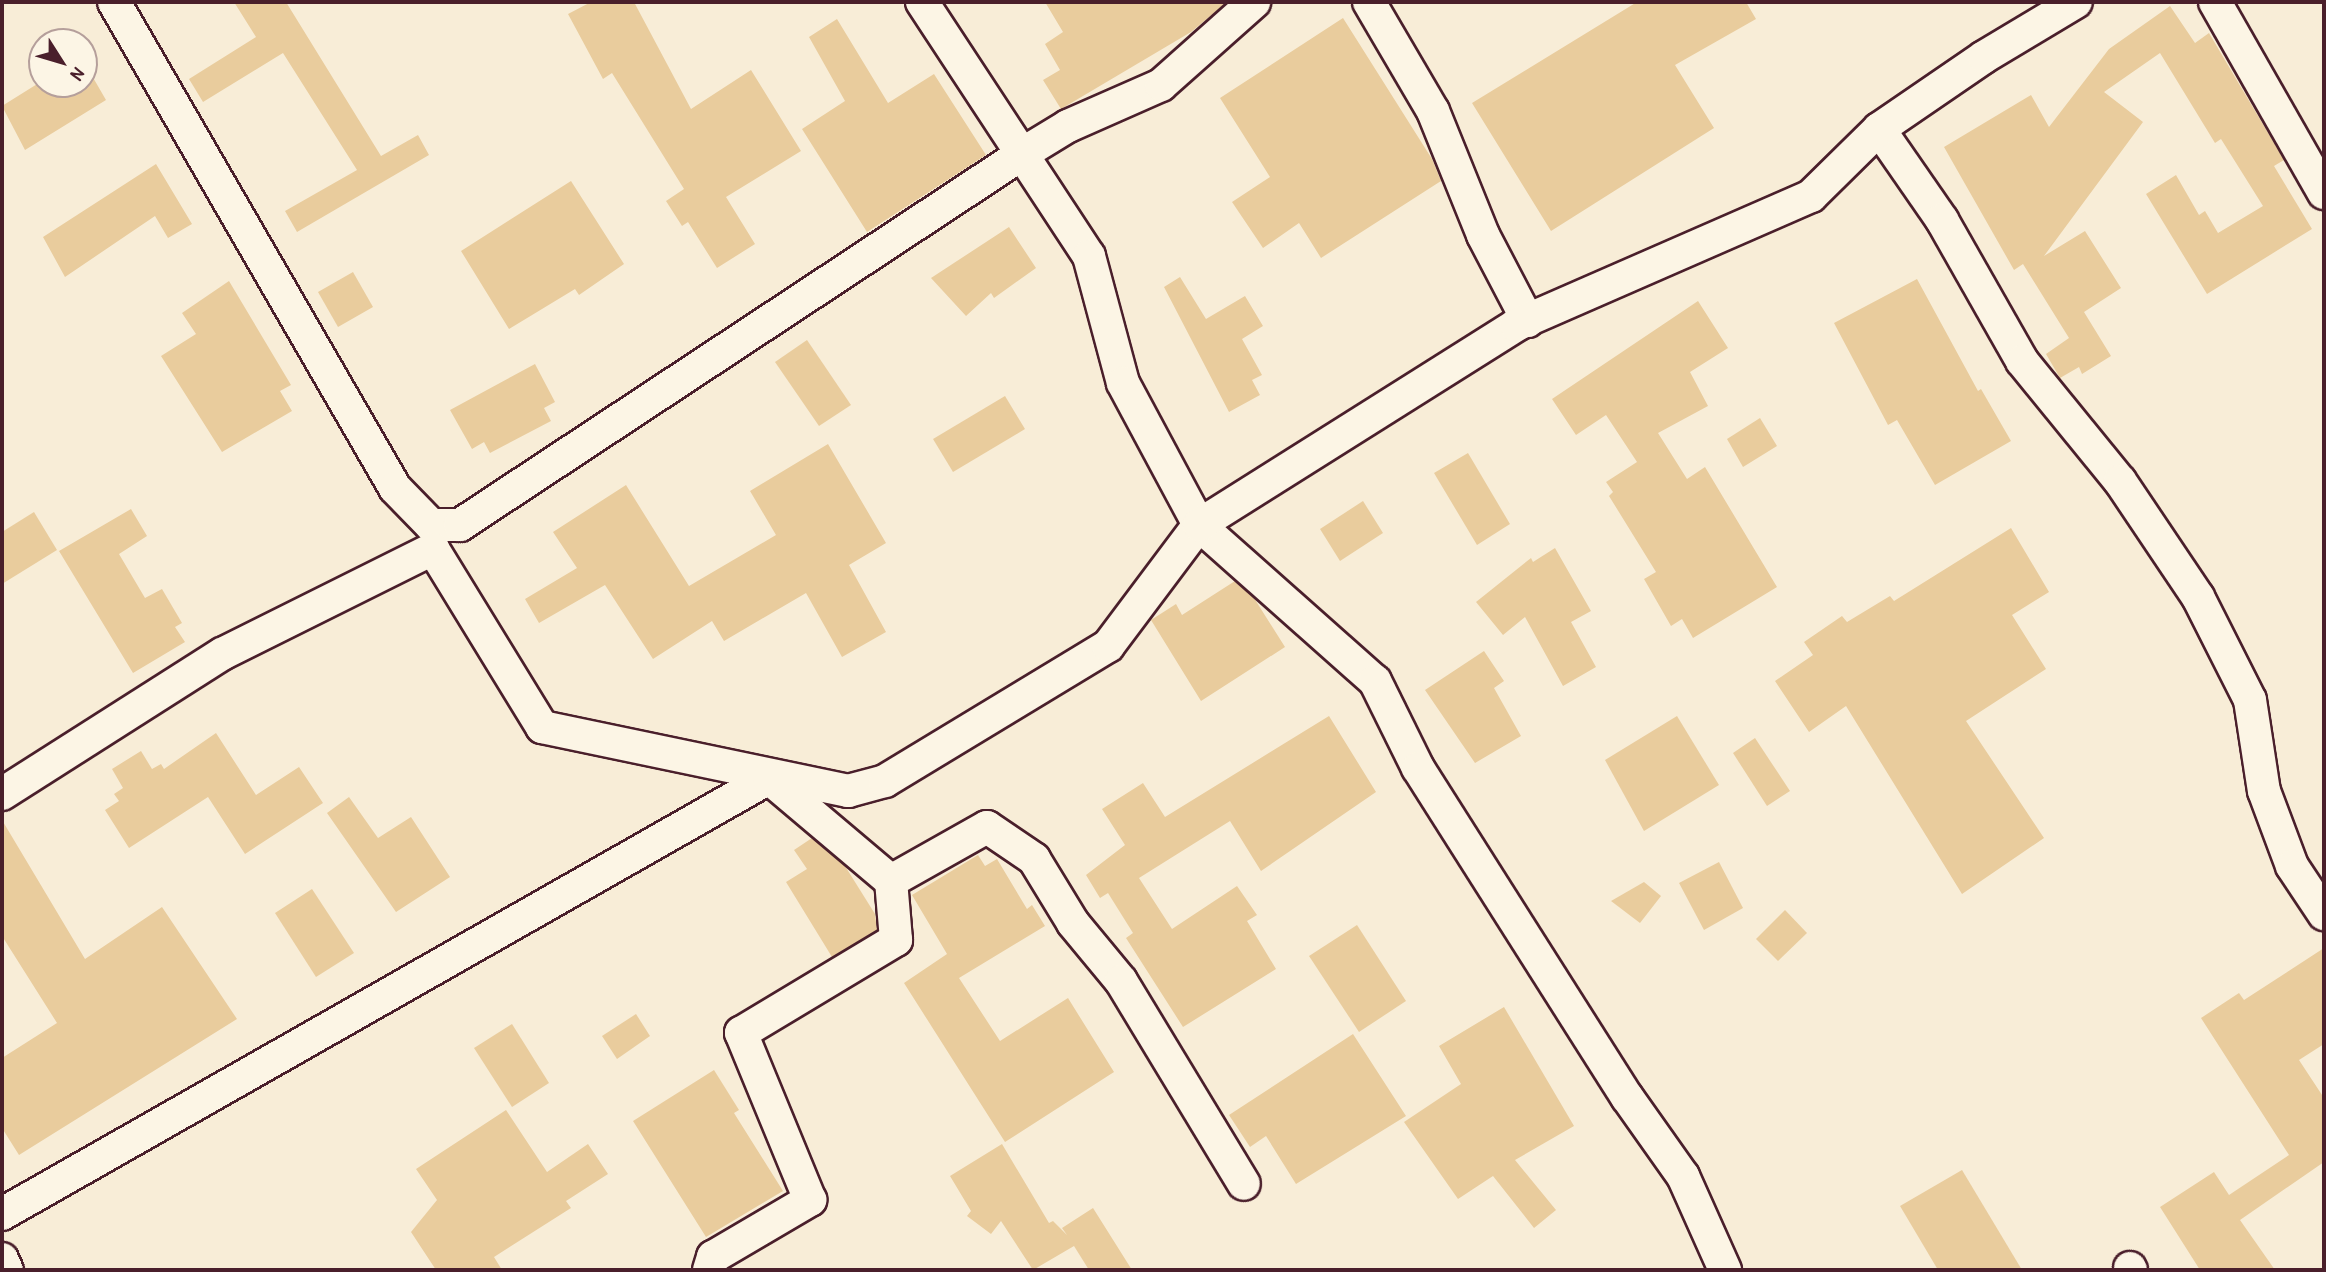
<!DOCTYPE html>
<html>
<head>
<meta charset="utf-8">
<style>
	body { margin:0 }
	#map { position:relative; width:2326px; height:1272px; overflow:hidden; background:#f8edd7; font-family:"Patrick Hand",sans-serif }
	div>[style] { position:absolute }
	.building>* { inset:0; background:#e9cc9d }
	.roads { filter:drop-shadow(2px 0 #4a1f2b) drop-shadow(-2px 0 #4a1f2b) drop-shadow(0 2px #4a1f2b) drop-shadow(0 -2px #4a1f2b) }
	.minor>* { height:32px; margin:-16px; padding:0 16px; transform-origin:16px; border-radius:16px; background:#fcf5e5 }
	span { translate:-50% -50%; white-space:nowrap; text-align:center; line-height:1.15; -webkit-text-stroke:5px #fcf5e5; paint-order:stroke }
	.frame { position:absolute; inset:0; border:4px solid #4a1f2b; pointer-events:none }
	.north { position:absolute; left:28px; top:28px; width:70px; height:70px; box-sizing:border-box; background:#fcf5e5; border:2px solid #b59f9b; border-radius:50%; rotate:127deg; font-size:19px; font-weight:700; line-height:28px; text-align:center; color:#4a1f2b }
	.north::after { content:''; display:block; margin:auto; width:24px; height:32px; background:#4a1f2b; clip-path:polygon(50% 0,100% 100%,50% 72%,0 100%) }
</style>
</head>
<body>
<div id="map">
	<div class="building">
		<div style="clip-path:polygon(234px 2px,286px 2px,381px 156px,418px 135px,429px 155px,297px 232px,285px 211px,357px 170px,283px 53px,203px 102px,189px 79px,256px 37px)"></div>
		<div style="clip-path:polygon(591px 2px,634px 2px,691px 109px,751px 70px,801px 151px,726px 197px,755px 244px,717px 268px,688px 222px,682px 226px,666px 201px,684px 189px,612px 73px,603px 79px,568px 14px)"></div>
		<div style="clip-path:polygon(1045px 2px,1227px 2px,1191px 32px,1061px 109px,1043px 80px,1060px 70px,1045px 44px,1063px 32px)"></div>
		<div style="clip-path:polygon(1637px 2px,1746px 2px,1756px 19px,1675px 65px,1714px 128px,1551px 231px,1472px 103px)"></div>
		<div style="clip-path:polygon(2170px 6px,2195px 43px,2209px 33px,2284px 160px,2274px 166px,2312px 229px,2207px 294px,2146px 194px,2176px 175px,2199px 215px,2205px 211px,2218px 233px,2263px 206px,2221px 139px,2215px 143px,2160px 53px,2104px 92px,2143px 122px,2044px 256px,2085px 231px,2121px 288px,2084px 312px,2111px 356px,2082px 374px,2079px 367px,2060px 378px,2046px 354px,2069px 338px,2023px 264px,2014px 270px,1944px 147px,2031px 95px,2049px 127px,2109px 49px)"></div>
		<div style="clip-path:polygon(1343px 18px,1432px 159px,1441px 181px,1321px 258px,1299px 223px,1263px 248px,1232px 202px,1270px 177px,1220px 98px)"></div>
		<div style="clip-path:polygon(837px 19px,888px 103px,934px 74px,986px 155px,867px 232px,802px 129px,845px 101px,809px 37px)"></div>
		<div style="clip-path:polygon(84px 62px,106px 100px,25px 150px,2px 106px,42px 81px,84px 84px)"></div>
		<div style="clip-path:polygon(156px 164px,192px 224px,168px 238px,155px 216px,65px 277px,43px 237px)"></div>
		<div style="clip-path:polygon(571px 181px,624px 264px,579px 295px,575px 289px,509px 329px,461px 251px)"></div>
		<div style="clip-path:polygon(1009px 227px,1036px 268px,994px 298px,991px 293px,966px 316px,931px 278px)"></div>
		<div style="clip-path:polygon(353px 272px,373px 307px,338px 327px,318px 292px)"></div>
		<div style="clip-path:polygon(1180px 277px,1206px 319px,1245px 296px,1263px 326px,1242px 339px,1262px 375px,1252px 380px,1260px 395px,1229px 412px,1164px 287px)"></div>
		<div style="clip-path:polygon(1917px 279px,1978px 391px,1981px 389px,2011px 441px,1935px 485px,1897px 420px,1888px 425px,1834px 323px)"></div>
		<div style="clip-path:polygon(229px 281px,291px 385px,280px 391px,292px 411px,222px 452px,161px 356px,196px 334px,182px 313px)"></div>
		<div style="clip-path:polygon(1698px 301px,1728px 348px,1690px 372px,1708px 406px,1658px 433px,1687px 479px,1705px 467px,1777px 587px,1693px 638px,1682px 619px,1671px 626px,1644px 579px,1656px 572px,1609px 496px,1613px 492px,1606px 482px,1637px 462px,1606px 415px,1576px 435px,1552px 399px)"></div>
		<div style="clip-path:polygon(807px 340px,851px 405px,819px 426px,775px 362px)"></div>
		<div style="clip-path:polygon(535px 364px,555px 402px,544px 408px,551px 421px,490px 453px,484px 442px,472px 449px,450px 410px)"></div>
		<div style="clip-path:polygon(1005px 396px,1025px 429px,953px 472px,933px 439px)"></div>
		<div style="clip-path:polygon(1760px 418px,1777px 446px,1743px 467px,1727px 439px)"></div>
		<div style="clip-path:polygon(828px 444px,886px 543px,849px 565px,886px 632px,842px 657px,806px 593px,724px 641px,712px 621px,653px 659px,605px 585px,539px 623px,525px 599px,577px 568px,553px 532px,626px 485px,689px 586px,776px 535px,750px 491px)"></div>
		<div style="clip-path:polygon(1468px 453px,1510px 524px,1477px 545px,1434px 473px)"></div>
		<div style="clip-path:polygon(1363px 501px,1383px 533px,1340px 561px,1320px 529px)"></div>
		<div style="clip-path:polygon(131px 509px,147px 536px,119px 554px,145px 598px,162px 589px,182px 623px,175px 627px,185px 642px,133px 673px,59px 551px)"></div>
		<div style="clip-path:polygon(34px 512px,57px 550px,2px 584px,2px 532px)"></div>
		<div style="clip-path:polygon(2011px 528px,2049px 592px,2012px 615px,2046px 669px,1966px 721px,2044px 838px,1962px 894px,1846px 706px,1809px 732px,1775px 681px,1813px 655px,1804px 642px,1842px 616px,1847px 622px,1890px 596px,1894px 601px)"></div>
		<div style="clip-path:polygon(1555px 548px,1591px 611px,1571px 622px,1596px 667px,1563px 686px,1525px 617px,1503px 635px,1476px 602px,1531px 558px,1533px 562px)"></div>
		<div style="clip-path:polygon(1235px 581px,1254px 598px,1285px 647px,1201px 701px,1151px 620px,1176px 604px,1182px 615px)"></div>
		<div style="clip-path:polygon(1484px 651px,1504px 681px,1494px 688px,1521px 736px,1475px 763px,1425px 690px)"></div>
		<div style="clip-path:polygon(1329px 716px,1376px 792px,1261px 871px,1230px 821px,1139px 878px,1172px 929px,1237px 886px,1257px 915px,1247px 921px,1276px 969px,1183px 1027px,1126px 938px,1133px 933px,1108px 893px,1100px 898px,1086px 875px,1125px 845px,1102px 809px,1143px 783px,1165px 817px)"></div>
		<div style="clip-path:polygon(1677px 716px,1719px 785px,1644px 831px,1605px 760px)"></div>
		<div style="clip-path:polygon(216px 733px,256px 795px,299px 767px,323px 803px,245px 854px,208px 797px,129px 848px,105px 810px,119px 801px,114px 794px,123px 788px,112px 769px,141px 751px,152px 769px,161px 764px,164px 769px)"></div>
		<div style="clip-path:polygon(1755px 738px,1790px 791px,1767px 806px,1733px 753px)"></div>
		<div style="clip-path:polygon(349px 797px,378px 838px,411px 817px,450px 877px,396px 912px,327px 813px)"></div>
		<div style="clip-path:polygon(2px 820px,85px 959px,162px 907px,237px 1019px,19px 1155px,2px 1128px,2px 1058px,57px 1023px,2px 936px)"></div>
		<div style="clip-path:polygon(812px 838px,845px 866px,875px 914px,877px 930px,832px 957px,786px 882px,807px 869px,794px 850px)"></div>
		<div style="clip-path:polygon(978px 855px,985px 866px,997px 859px,1027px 909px,1032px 905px,1045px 926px,959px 978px,1000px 1041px,1068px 998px,1114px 1072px,1005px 1142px,904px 983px,947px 954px,912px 895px)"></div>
		<div style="clip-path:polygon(1719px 862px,1743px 908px,1704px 930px,1679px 883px)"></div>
		<div style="clip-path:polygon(1644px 882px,1661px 896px,1640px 923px,1611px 901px)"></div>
		<div style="clip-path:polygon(312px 889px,354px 953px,316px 977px,275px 913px)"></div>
		<div style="clip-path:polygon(1785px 910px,1807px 933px,1778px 961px,1756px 939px)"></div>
		<div style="clip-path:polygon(1357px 925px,1406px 1001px,1359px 1032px,1309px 956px)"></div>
		<div style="clip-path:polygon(2324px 948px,2324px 1044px,2299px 1060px,2324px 1098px,2324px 1162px,2240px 1220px,2275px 1270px,2200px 1270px,2160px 1207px,2214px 1172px,2229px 1195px,2289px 1155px,2201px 1018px,2239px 993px,2244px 1000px)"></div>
		<div style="clip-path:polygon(1504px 1007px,1574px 1126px,1515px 1160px,1556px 1210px,1534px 1228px,1493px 1176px,1458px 1199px,1404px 1122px,1461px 1084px,1439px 1046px)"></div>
		<div style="clip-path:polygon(636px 1014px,650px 1036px,617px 1059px,602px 1036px)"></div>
		<div style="clip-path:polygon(512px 1024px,549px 1083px,512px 1107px,474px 1048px)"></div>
		<div style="clip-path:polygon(1353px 1034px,1406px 1116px,1296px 1184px,1266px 1136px,1250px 1147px,1229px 1115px)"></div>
		<div style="clip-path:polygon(714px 1070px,739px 1110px,734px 1113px,783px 1191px,706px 1237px,633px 1121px)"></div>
		<div style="clip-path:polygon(506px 1110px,547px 1172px,588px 1144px,608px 1174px,566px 1201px,571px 1208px,494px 1257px,502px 1270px,436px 1270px,411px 1232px,437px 1200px,416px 1169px)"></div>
		<div style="clip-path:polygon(1002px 1144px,1049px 1223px,1053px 1221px,1067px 1235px,1062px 1228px,1093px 1208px,1132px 1270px,1089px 1270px,1074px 1246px,1033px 1270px,1001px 1221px,991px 1234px,967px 1216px,971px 1211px,950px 1176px)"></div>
		<div style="clip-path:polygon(1962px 1170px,2022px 1270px,1938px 1270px,1900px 1206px)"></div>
	</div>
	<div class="roads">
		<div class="minor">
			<div style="left:114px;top:2px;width:561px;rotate:59.96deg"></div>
			<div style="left:395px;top:488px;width:52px;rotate:45.8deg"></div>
			<div style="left:431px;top:525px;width:29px"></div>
			<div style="left:460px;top:525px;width:673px;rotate:-33.43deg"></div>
			<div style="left:1022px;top:154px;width:54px;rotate:-31.3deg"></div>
			<div style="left:1068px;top:126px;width:102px;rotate:-23.8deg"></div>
			<div style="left:1161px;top:85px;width:125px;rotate:-41.7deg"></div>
			<div style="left:922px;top:2px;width:304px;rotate:56.7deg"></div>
			<div style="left:1089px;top:256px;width:131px;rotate:75deg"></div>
			<div style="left:1123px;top:383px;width:161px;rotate:61.8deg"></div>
			<div style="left:1199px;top:525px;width:235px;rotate:41.6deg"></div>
			<div style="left:1375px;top:681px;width:97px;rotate:63.7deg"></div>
			<div style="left:1418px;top:768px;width:390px;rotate:57.6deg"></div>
			<div style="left:1627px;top:1097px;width:97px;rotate:54.7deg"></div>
			<div style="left:1683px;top:1176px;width:103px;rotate:65.9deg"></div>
			<div style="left:1369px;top:2px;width:126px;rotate:59.6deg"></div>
			<div style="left:1433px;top:111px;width:134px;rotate:68deg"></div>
			<div style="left:1483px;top:235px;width:97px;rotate:62.4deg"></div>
			<div style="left:2215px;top:2px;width:220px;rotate:60.3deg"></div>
			<div style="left:1879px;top:129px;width:111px;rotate:55.3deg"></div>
			<div style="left:1942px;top:220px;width:162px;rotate:60.4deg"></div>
			<div style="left:2022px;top:361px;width:155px;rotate:50.8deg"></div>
			<div style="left:2120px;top:481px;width:140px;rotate:56.1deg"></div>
			<div style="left:2198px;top:597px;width:115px;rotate:63.2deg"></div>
			<div style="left:2250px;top:700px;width:92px;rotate:81.3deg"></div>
			<div style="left:2264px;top:791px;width:80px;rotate:69.5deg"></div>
			<div style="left:2292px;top:866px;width:58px;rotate:56.3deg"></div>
			<div style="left:2px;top:794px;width:261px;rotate:-32.5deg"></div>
			<div style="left:222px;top:654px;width:236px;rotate:-26.5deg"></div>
			<div style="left:433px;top:549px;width:209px;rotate:58.5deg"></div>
			<div style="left:542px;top:727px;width:313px;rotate:11.8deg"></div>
			<div style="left:848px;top:791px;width:38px;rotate:-15deg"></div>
			<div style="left:885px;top:781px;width:261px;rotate:-31.2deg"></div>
			<div style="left:1108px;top:646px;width:151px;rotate:-53.1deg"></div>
			<div style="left:1199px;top:525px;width:375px;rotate:-32.2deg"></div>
			<div style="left:1516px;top:325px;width:322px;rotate:-23.6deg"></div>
			<div style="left:1811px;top:196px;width:95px;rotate:-44.6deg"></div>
			<div style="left:1879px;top:129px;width:127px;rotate:-34.4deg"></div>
			<div style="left:1984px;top:57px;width:107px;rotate:-30.9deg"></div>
			<div style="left:2px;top:1214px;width:882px;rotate:-29.62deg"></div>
			<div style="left:769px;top:778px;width:160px;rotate:40.2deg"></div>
			<div style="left:891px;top:881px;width:110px;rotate:-29.4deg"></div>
			<div style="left:987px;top:827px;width:57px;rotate:34.2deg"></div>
			<div style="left:1034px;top:859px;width:75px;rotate:58.6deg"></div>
			<div style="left:1073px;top:923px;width:75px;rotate:50.4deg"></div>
			<div style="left:1121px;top:981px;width:237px;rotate:58.8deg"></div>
			<div style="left:2px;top:1259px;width:12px;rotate:66deg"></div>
			<div style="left:2130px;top:1268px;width:2px;rotate:63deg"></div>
			<div style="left:709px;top:1270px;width:14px;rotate:-73deg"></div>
			<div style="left:713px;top:1257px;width:113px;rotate:-30.4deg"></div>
			<div style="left:810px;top:1200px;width:181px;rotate:-112.4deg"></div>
			<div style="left:741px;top:1033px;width:181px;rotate:-31deg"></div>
			<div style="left:896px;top:940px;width:59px;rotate:-94.8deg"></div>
		</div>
	</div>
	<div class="frame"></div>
	<div class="north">N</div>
</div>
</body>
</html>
